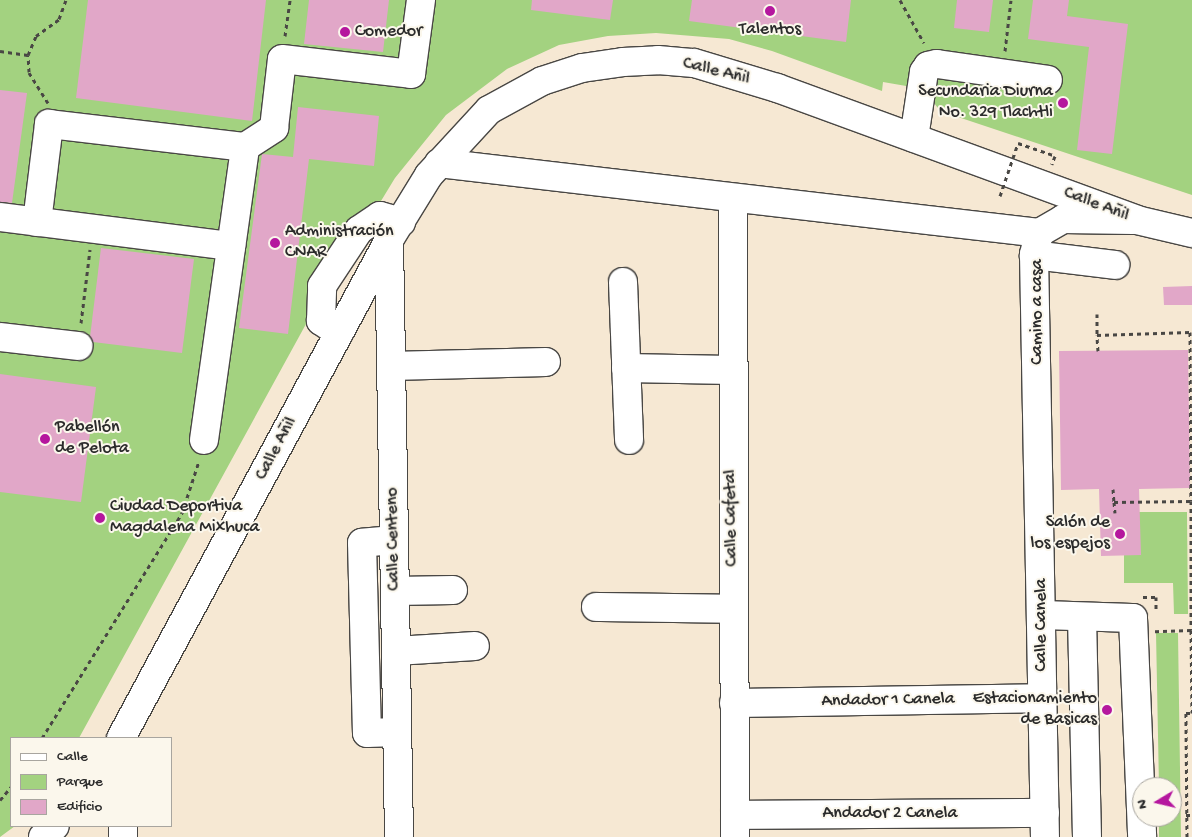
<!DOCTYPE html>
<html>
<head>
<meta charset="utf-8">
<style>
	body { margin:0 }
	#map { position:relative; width:1192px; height:837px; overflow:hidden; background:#f6e8d3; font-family:"Gochi Hand",sans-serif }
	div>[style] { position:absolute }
	.green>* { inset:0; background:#a3d280 }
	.building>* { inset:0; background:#e1a7c8 }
	.path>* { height:3px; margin-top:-1.5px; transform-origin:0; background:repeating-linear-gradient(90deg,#494744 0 4px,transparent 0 8px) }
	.roads { filter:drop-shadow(1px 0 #494744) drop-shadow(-1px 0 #494744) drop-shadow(0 1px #494744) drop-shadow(0 -1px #494744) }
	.minor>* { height:28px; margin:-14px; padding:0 14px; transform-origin:14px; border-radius:14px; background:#fff }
	.major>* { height:28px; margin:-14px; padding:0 14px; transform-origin:14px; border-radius:14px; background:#fff }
	.path-bridge>* { height:3px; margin-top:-1.5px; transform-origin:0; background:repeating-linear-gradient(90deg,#494744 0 4px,transparent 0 8px) }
	.dots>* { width:14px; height:14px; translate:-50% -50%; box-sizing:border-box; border:2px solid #fbf7ec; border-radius:50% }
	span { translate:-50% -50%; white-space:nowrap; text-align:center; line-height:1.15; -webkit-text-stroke:4px #fbf7ec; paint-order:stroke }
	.poi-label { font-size:18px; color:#2b2b2b }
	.left { translate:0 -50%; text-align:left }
	.right { translate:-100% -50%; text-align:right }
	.street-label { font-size:18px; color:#2b2b2b }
	.legend { position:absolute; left:10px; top:737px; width:162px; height:90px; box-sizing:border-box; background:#fbf7ec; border:1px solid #a8a59f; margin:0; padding:6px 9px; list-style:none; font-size:15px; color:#2b2b2b }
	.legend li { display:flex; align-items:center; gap:10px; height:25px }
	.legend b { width:25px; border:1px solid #a8a59f }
	.north { position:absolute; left:1132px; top:777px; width:50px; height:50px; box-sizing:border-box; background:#fbf7ec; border:1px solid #a8a59f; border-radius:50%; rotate:261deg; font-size:14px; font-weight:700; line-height:20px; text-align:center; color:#2b2b2b }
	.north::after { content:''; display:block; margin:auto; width:18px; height:22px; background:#b5179e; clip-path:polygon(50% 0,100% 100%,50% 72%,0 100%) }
</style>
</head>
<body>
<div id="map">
	<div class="green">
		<div style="clip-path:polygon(0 0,1192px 0,1192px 195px,940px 111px,929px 96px,912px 87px,883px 82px,882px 91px,772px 51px,729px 39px,656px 33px,608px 36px,559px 45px,507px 69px,446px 115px,395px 178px,306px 324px,79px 738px,11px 738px,11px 826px,15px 826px,0 837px)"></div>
		<div style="clip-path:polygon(1139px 512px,1187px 512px,1188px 614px,1174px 614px,1173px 583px,1124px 583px,1124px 555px)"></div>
		<div style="clip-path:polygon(1156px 633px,1178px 633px,1181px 837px,1159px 837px,1159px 817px,1172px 817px,1172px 787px,1159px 787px)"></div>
	</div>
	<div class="building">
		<div style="clip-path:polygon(88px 0,266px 0,252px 121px,76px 98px)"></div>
		<div style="clip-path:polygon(309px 0,389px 0,383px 52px,304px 44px)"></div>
		<div style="clip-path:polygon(532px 0,613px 0,610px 20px,531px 10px)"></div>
		<div style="clip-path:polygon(692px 0,851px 0,846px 42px,689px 21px)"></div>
		<div style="clip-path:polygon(957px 0,993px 0,989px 32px,954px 28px)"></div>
		<div style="clip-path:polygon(1033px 0,1069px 0,1067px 16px,1128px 24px,1112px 154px,1077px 150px,1089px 47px,1028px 39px)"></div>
		<div style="clip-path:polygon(0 90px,27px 93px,12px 203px,0 202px)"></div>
		<div style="clip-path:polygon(298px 107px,379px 116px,374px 166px,309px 159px,288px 334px,239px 328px,262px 154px,293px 157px)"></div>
		<div style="clip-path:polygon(101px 248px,194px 259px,182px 353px,93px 342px,90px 337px)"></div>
		<div style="clip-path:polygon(1192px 286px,1192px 305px,1164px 305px,1163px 287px)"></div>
		<div style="clip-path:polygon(1188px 350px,1190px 488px,1139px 489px,1141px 555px,1101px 556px,1099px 489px,1061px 490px,1059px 351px)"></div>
		<div style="clip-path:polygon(0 374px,96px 387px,81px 502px,0 492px)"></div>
	</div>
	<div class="path">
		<div style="left:900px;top:0;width:49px;rotate:60.8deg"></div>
		<div style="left:285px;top:36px;width:36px;rotate:-82deg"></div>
		<div style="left:0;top:51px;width:28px;rotate:8deg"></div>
		<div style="left:1005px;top:51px;width:51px;rotate:-83.3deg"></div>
		<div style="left:48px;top:103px;width:36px;rotate:-122deg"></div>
		<div style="left:29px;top:72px;width:17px;rotate:-93deg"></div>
		<div style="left:28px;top:55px;width:21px;rotate:-67deg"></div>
		<div style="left:36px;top:36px;width:29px;rotate:-36deg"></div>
		<div style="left:59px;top:19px;width:20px;rotate:-70deg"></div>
		<div style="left:1018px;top:143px;width:39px;rotate:19deg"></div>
		<div style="left:1055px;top:156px;width:9px;rotate:111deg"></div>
		<div style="left:1097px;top:314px;width:21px;rotate:90deg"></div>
		<div style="left:81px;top:323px;width:74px;rotate:-83deg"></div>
		<div style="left:1098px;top:351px;width:16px;rotate:-94deg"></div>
		<div style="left:1097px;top:335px;width:93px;rotate:-1.8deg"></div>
		<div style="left:1190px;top:332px;width:169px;rotate:89.7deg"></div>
		<div style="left:1113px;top:489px;width:13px;rotate:86deg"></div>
		<div style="left:1114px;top:502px;width:77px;rotate:-0.7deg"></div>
		<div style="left:1191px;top:501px;width:129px;rotate:90deg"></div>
		<div style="left:1191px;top:630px;width:36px;rotate:178deg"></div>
		<div style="left:1114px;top:502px;width:11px;rotate:85deg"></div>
		<div style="left:1143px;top:597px;width:13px"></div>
		<div style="left:1156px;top:597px;width:13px;rotate:90deg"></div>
		<div style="left:1191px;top:630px;width:83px;rotate:89.3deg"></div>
		<div style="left:42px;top:738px;width:265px;rotate:-58.1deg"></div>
		<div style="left:182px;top:513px;width:55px;rotate:-71.9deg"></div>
		<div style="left:0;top:800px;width:17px;rotate:-50deg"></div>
		<div style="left:1186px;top:815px;width:6px"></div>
		<div style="left:1187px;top:837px;width:124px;rotate:-90.5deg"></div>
		<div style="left:1186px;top:713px;width:6px"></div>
	</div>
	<div class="roads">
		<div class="minor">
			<div style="left:914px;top:138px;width:67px;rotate:-81.4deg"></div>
			<div style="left:924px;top:72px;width:7px;rotate:-56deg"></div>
			<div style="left:928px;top:66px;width:9px;rotate:-13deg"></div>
			<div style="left:937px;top:64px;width:112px;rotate:8.2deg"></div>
			<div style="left:439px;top:163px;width:604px;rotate:6.65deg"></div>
			<div style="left:1039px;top:233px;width:28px;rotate:-30deg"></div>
			<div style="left:1063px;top:219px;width:70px;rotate:0.8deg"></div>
			<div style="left:733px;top:200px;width:637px;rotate:89.82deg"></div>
			<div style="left:0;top:217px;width:233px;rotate:7.2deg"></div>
			<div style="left:37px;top:222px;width:99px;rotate:-83deg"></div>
			<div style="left:49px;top:124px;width:197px;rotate:6.7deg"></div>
			<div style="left:1039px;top:233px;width:23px;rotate:103deg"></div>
			<div style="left:1034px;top:255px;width:582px;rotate:88.92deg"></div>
			<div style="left:389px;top:240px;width:597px;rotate:89.04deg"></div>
			<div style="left:1034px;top:255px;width:82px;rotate:7deg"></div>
			<div style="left:623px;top:282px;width:158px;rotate:87.8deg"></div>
			<div style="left:339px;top:333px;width:22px;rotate:-146deg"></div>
			<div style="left:321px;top:321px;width:35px;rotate:-88deg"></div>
			<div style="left:322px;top:286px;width:67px;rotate:-56.5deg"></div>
			<div style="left:359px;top:230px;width:25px;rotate:-34deg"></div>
			<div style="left:380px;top:216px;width:22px;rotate:16deg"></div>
			<div style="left:0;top:337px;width:79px;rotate:6.6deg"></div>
			<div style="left:391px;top:366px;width:155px;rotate:-1.5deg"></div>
			<div style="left:626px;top:368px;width:105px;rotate:1.1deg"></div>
			<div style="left:204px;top:440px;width:296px;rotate:-82deg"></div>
			<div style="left:245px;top:147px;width:35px;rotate:-33deg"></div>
			<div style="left:274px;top:128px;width:69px;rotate:-83.4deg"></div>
			<div style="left:282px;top:59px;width:130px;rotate:6.6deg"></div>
			<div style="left:411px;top:74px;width:75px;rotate:-82.3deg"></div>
			<div style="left:394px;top:540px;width:32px;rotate:175deg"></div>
			<div style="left:362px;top:543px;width:190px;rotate:88.5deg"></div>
			<div style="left:367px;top:733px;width:30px;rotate:-2deg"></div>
			<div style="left:395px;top:591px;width:58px;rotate:-1deg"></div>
			<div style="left:596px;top:607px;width:137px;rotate:0.8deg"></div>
			<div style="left:1042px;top:615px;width:91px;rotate:1.9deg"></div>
			<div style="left:1133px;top:618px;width:219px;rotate:87.6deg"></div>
			<div style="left:1082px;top:617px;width:220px;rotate:88.7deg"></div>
			<div style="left:396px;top:651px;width:79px;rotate:-3.6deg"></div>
			<div style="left:734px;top:703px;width:308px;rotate:-0.9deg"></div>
			<div style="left:735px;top:815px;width:310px;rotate:-0.4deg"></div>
			<div style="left:123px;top:837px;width:11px;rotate:-90deg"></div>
		</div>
		<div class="major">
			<div style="left:121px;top:738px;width:566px;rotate:-61.71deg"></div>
			<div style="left:389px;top:240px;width:76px;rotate:-58.4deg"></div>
			<div style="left:429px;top:175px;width:88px;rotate:-47.3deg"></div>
			<div style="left:489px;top:110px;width:60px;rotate:-28.7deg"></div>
			<div style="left:542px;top:81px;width:42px;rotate:-18deg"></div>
			<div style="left:582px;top:68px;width:41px;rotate:-8.3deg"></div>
			<div style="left:623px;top:62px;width:35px;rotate:-3deg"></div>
			<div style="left:658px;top:60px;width:36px;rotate:5deg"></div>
			<div style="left:694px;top:63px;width:87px;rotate:16.8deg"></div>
			<div style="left:777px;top:88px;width:383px;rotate:20.1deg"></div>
			<div style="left:1137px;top:220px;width:57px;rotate:13.3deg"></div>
			<div style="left:43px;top:837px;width:16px;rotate:-43deg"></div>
		</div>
	</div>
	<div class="path-bridge">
		<div style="left:1000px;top:196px;width:56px;rotate:-71.2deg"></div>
	</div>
	<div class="dots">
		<div style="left:770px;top:11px;background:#b5179e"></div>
		<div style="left:345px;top:32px;background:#b5179e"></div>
		<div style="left:1063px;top:103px;background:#b5179e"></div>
		<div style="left:275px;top:243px;background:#b5179e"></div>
		<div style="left:45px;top:439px;background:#b5179e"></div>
		<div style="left:100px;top:518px;background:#b5179e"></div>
		<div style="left:1120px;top:534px;background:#b5179e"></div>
		<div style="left:1107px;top:710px;background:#b5179e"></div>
	</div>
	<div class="poi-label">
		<span style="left:770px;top:30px">Talentos</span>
		<span class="left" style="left:355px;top:32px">Comedor</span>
		<span class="right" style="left:1053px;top:103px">Secundaria Diurna<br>No. 329 Tlachtli</span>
		<span class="left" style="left:285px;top:243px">Administración<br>CNAR</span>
		<span class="left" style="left:55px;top:439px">Pabellón<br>de Pelota</span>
		<span class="left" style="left:110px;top:518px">Ciudad Deportiva<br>Magdalena Mixhuca</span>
		<span class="right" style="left:1110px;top:534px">Salón de<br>los espejos</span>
		<span class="right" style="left:1097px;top:710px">Estacionamiento<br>de Basicas</span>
	</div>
	<div class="street-label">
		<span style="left:716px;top:72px;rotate:14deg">Calle Añil</span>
		<span style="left:1096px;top:205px;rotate:21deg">Calle Añil</span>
		<span style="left:1038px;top:312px;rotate:-90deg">Camino a casa</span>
		<span style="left:277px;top:449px;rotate:-62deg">Calle Añil</span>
		<span style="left:732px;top:518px;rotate:-91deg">Calle Cafetal</span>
		<span style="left:394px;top:539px;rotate:-91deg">Calle Centeno</span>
		<span style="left:1042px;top:625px;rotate:-90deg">Calle Canela</span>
		<span style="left:888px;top:701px;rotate:-1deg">Andador 1 Canela</span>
		<span style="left:890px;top:814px">Andador 2 Canela</span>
	</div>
	<ul class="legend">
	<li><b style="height:6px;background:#fff"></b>Calle</li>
	<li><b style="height:14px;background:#a3d280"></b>Parque</li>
	<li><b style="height:14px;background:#e1a7c8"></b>Edificio</li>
	</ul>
	<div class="north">N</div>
</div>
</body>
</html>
